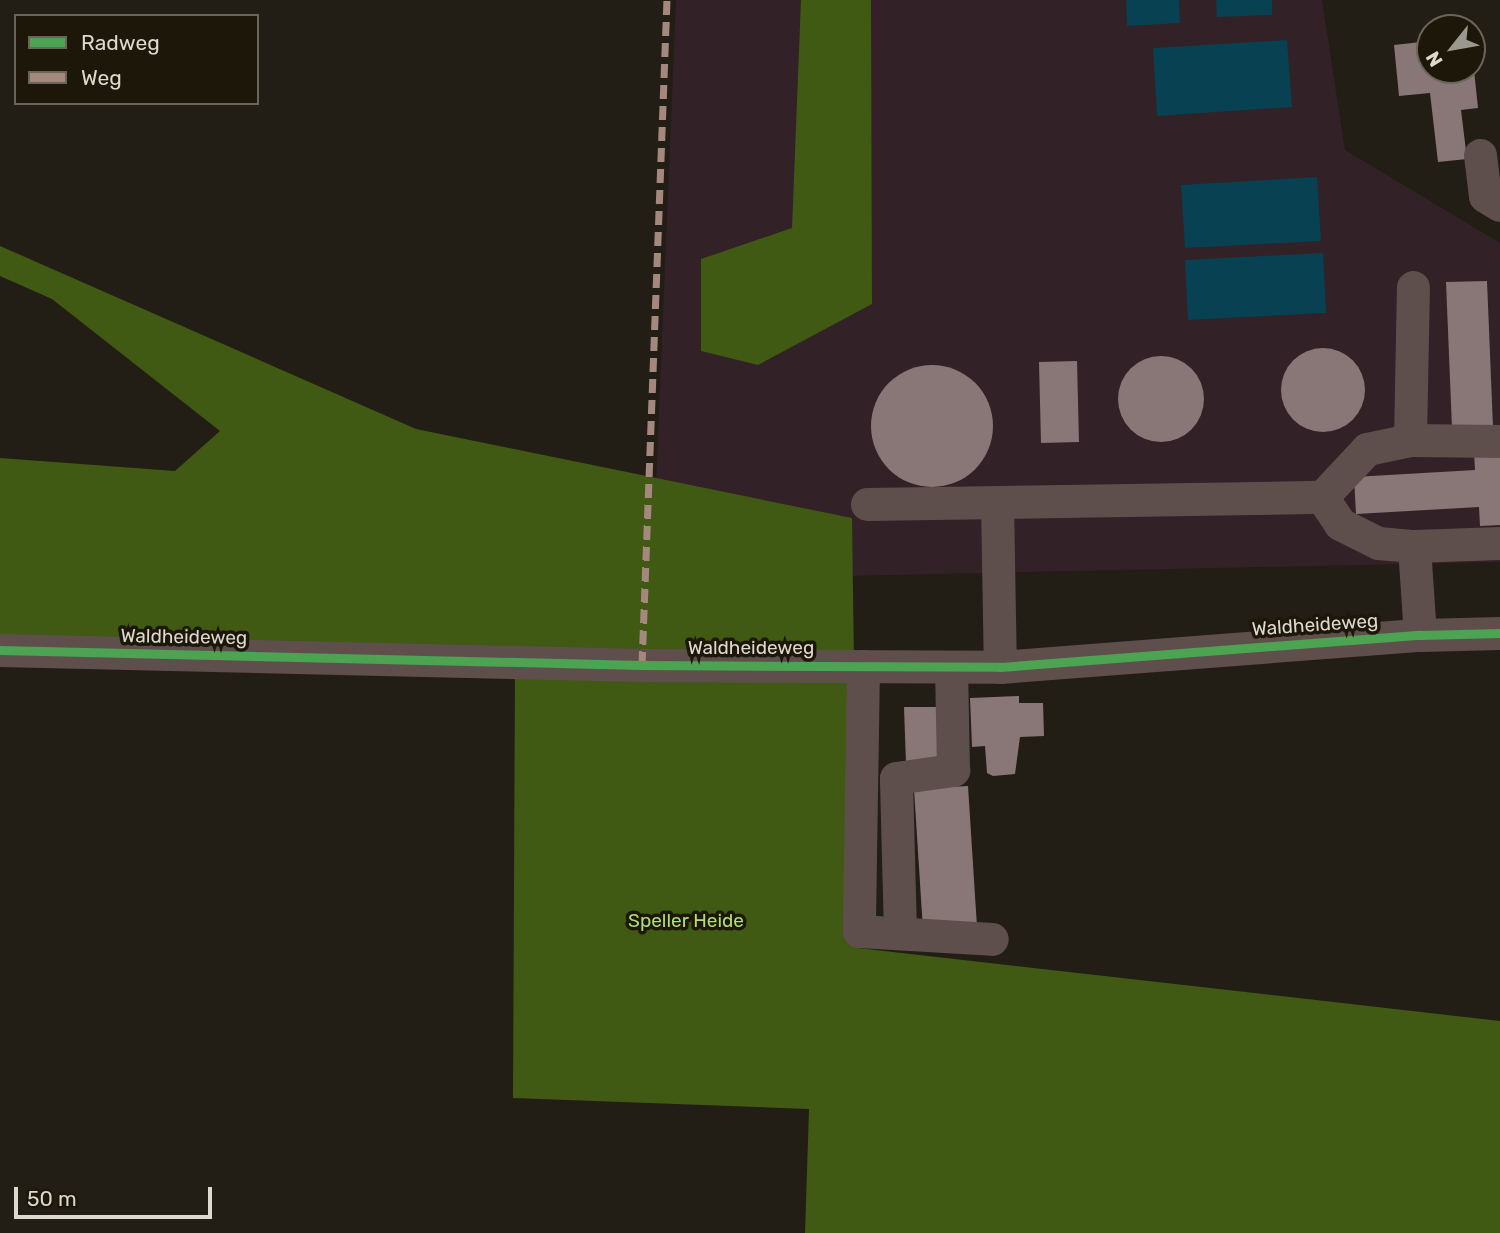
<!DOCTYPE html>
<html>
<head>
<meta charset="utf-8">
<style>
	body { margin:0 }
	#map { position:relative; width:1500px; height:1233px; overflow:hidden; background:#221e16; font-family:Rubik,sans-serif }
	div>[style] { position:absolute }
	.industrial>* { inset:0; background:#322126 }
	.forest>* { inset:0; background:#405913 }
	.water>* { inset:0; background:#084151 }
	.building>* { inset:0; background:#897778 }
	.round { border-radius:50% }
	.minor>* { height:33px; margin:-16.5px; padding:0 16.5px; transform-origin:16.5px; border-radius:16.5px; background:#5f4f4c }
	.quiet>* { height:7px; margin-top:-3.5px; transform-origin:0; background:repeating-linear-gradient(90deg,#a5887d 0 14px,transparent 0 21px) }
	.cycleway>* { height:9px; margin:-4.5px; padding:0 4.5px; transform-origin:4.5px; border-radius:4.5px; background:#4ca352 }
	span { translate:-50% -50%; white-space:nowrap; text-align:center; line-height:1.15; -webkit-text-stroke:7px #1c1709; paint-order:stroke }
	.street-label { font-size:19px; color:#dcd9cf }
	.park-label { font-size:19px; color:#b1de77 }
	.legend { position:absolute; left:14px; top:14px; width:245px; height:91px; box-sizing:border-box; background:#1c1709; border:2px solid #696558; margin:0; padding:9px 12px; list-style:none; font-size:21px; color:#dcd9cf }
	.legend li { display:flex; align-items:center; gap:14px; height:35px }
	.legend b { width:35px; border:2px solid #696558 }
	.north { position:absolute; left:1416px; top:14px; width:70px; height:70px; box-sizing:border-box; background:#1c1709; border:2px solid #696558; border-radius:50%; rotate:239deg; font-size:19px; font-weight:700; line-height:28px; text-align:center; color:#dcd9cf }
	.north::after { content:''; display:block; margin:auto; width:24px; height:32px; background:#9b988e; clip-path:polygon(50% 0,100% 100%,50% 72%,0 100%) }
	.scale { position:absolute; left:14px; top:1187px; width:198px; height:32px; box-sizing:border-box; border:4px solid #dcd9cf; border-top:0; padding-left:9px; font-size:21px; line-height:24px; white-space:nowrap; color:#dcd9cf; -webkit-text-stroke:5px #1c1709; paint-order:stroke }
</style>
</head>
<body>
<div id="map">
	<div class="industrial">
		<div style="clip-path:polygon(676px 0,1322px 0,1345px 150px,1500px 243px,1500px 562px,652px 580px)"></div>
	</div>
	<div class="forest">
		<div style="clip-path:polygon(801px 0,871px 0,872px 304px,758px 365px,701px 351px,701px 259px,792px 228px)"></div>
		<div style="clip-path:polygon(0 246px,416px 429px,852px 518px,858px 948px,1500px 1021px,1500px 1233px,805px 1233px,809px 1109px,513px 1098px,515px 666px,0 659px,0 458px,175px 471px,220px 431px,52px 299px,0 276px)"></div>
	</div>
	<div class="water">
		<div style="clip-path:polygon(1126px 0,1179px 0,1180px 23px,1127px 26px)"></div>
		<div style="clip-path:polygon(1216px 0,1272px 0,1272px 15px,1217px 17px)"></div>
		<div style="clip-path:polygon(1287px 40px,1292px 107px,1157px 116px,1153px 48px)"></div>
		<div style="clip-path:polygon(1317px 177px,1321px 241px,1185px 248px,1181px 185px)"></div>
		<div style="clip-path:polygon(1323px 253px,1326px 313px,1188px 320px,1185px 260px)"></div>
	</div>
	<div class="building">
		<div style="clip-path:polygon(1430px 41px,1430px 70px,1474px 70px,1478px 108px,1461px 110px,1467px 159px,1438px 162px,1430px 93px,1399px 96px,1394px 45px)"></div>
		<div style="clip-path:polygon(1487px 281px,1493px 427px,1452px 428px,1446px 282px)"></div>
		<div class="round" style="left:1281px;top:348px;width:84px;height:84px"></div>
		<div class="round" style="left:1118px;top:356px;width:86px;height:86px"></div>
		<div style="clip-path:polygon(1077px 361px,1079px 442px,1041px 443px,1039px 362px)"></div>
		<div class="round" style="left:871px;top:365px;width:122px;height:122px"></div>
		<div style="clip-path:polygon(1500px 450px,1500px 525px,1480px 526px,1479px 507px,1356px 514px,1354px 477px,1475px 470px,1474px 452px)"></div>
		<div style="clip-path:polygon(1019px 696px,1019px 703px,1043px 703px,1044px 736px,1020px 737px,1015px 774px,993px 776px,987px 773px,985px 746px,972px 747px,970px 698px)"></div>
		<div style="clip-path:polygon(904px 707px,939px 707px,940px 763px,906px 764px)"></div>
		<div style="clip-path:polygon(968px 786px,977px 927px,923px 930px,914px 789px)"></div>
	</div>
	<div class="minor">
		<div style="left:1480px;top:155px;width:41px;rotate:83deg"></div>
		<div style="left:1485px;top:196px;width:17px;rotate:31deg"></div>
		<div style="left:1410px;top:440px;width:153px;rotate:-88.9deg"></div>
		<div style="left:1322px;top:497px;width:32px;rotate:56deg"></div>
		<div style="left:1340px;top:524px;width:42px;rotate:26.6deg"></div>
		<div style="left:1378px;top:543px;width:36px;rotate:5deg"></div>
		<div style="left:997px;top:502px;width:165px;rotate:89deg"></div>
		<div style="left:867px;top:504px;width:455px;rotate:-0.9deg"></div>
		<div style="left:1322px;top:497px;width:66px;rotate:-46.8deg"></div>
		<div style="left:1367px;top:449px;width:44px;rotate:-11.8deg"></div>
		<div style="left:1410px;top:440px;width:90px;rotate:0.6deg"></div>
		<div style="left:1420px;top:635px;width:89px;rotate:-93.9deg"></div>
		<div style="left:1414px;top:546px;width:86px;rotate:-2deg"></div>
		<div style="left:0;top:650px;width:642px;rotate:1.34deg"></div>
		<div style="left:642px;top:665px;width:358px;rotate:0.3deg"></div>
		<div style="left:1000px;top:667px;width:421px;rotate:-4.4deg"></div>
		<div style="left:1420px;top:635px;width:80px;rotate:-1.4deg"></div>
		<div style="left:863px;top:666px;width:265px;rotate:90.9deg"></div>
		<div style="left:859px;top:931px;width:133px;rotate:3.4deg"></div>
		<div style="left:900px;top:933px;width:155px;rotate:-91.5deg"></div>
		<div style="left:896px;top:778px;width:58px;rotate:-8deg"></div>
		<div style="left:953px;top:770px;width:103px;rotate:-91.1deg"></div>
	</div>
	<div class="quiet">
		<div style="left:642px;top:665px;width:665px;rotate:-87.85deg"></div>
	</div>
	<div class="cycleway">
		<div style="left:0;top:650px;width:642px;rotate:1.34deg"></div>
		<div style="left:642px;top:665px;width:358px;rotate:0.3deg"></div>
		<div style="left:1000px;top:667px;width:421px;rotate:-4.4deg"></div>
		<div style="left:1420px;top:635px;width:80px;rotate:-1.4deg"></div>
	</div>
	<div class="street-label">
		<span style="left:1315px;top:625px;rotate:-4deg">Waldheideweg</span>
		<span style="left:184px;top:637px;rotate:1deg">Waldheideweg</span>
		<span style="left:751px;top:648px">Waldheideweg</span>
	</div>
	<div class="park-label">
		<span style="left:686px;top:921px">Speller Heide</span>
	</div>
	<ul class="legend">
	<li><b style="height:9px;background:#4ca352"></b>Radweg</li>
	<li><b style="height:9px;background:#a5887d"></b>Weg</li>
	</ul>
	<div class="north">N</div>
	<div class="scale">50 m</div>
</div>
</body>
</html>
